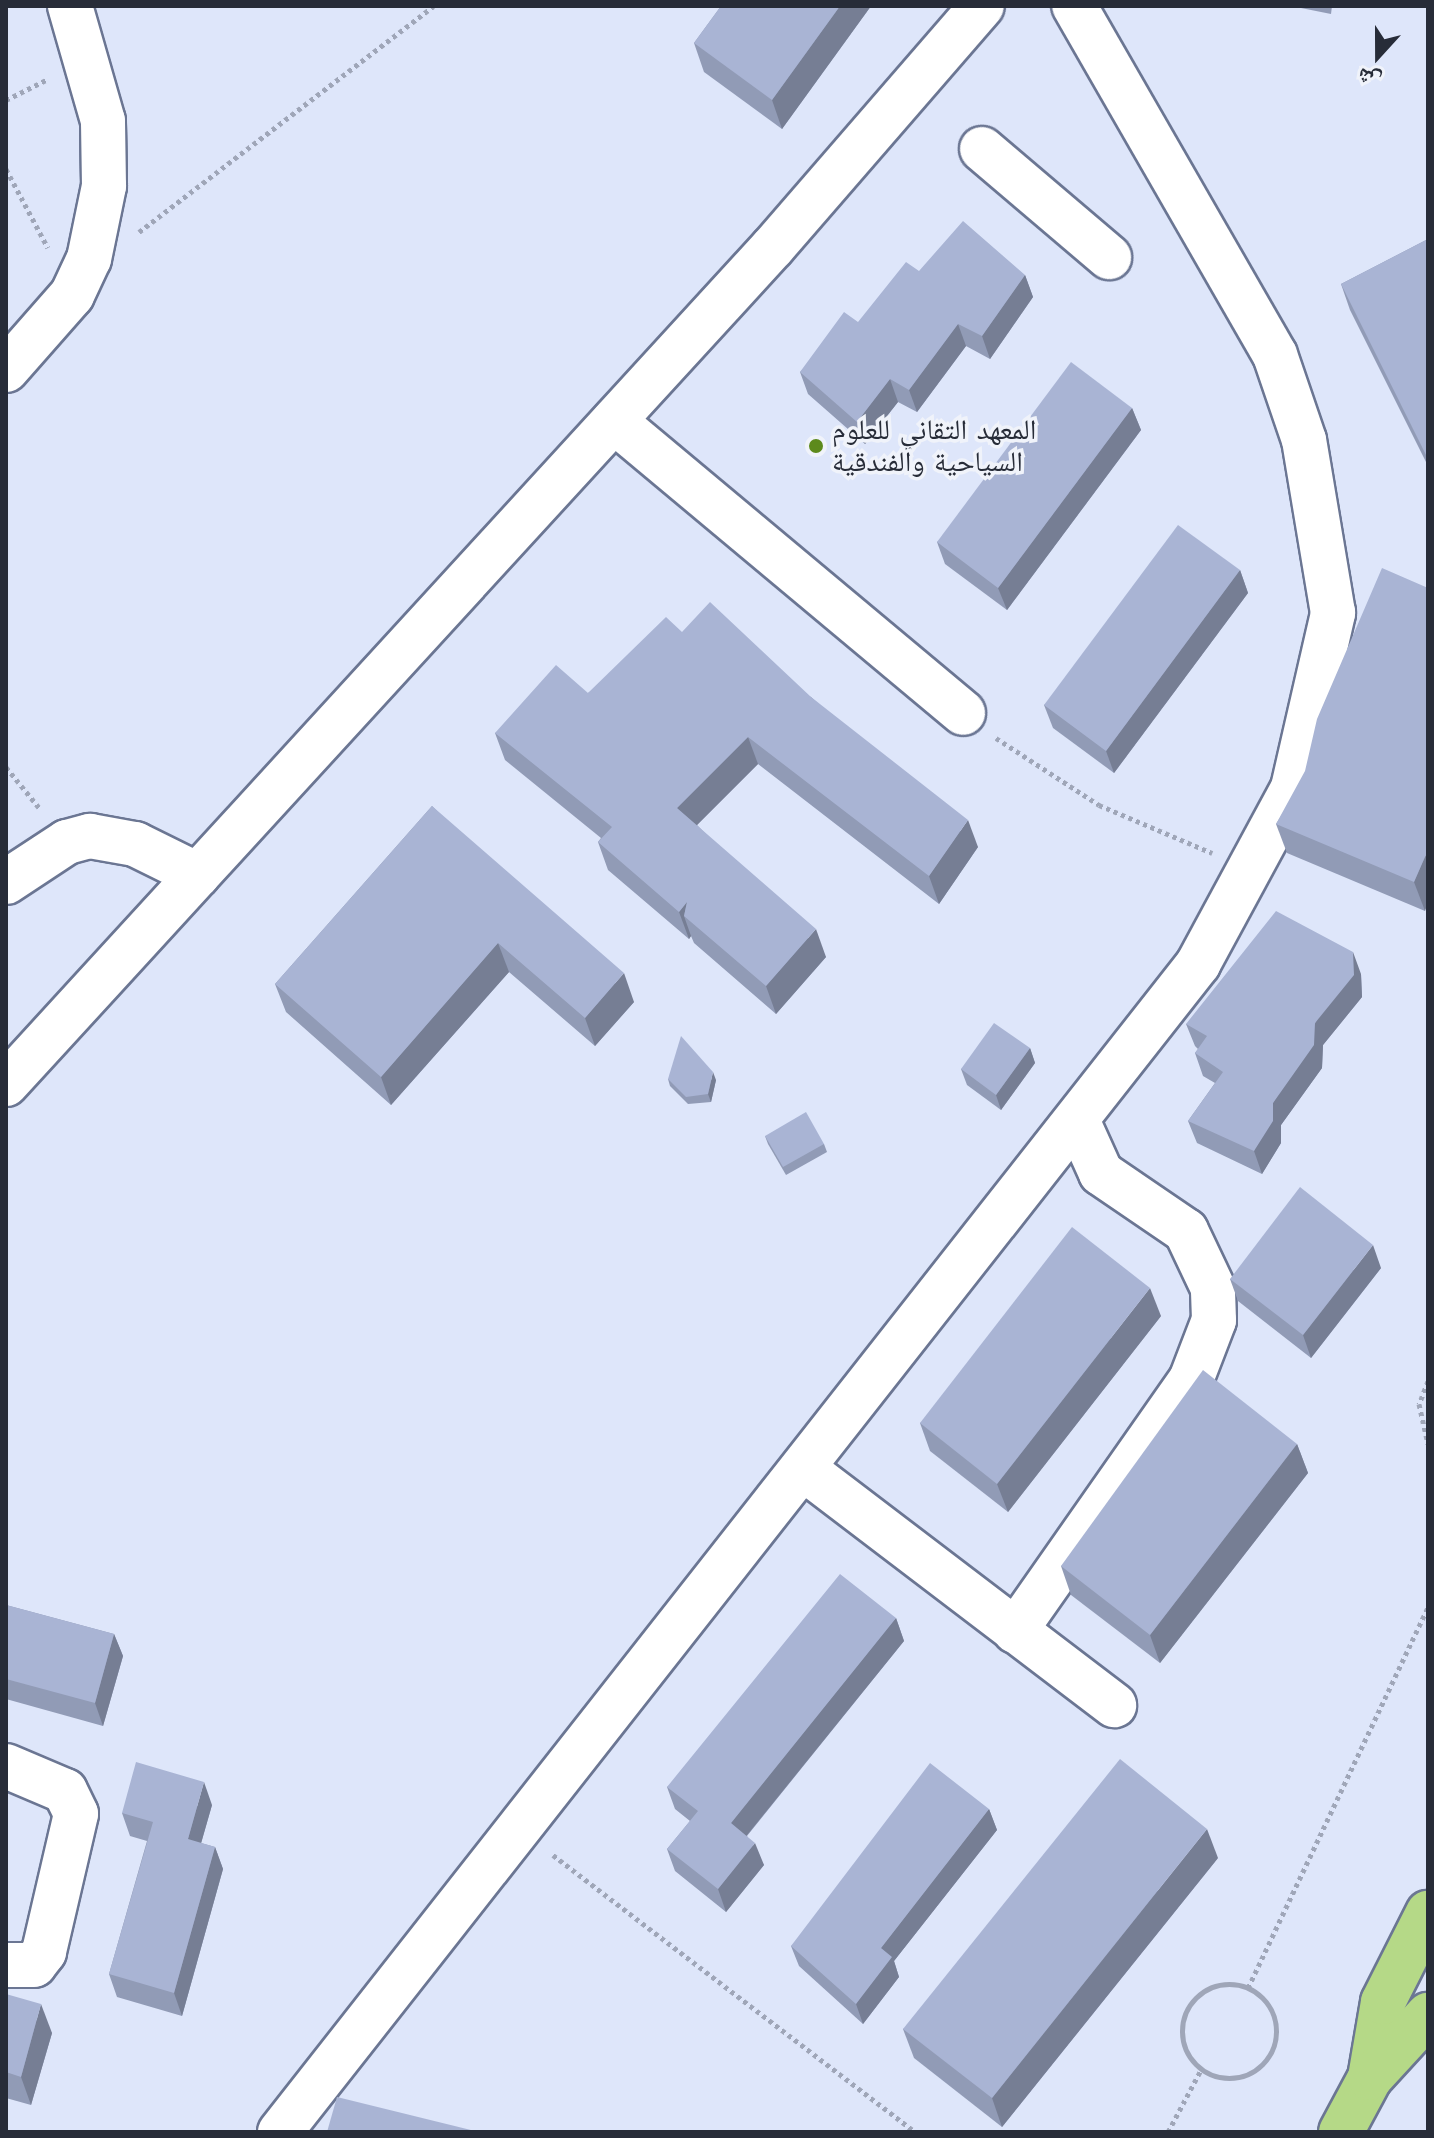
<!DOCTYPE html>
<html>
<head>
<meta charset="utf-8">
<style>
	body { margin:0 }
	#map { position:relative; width:1434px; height:2138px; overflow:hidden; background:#dee6fa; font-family:"Work Sans","Noto Naskh Arabic",sans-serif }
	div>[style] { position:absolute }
	.path>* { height:5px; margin-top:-2.5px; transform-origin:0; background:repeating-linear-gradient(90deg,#9fa6b8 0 4px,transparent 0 8px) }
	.path>.ring { margin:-2.5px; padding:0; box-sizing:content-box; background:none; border:5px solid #9fa6b8; border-radius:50% }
	.roads { filter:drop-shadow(2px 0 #6b7693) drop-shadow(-2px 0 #6b7693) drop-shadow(0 2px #6b7693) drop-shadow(0 -2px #6b7693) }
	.minor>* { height:44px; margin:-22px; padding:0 22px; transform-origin:22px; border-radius:22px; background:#fff }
	.major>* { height:44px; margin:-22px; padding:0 22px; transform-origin:22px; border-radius:22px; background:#b5d987 }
	.wall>* { inset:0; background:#919bb6 }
	.shaded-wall>* { inset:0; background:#767e94 }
	.building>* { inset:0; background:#a9b4d4 }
	.dots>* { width:22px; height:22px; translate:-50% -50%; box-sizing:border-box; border:4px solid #f0f3fa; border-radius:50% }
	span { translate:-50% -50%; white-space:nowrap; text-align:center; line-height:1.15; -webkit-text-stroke:7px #f0f3fa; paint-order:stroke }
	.poi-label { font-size:28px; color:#272c38 }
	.left { translate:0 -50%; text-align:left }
	.frame { position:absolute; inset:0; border:8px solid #272c38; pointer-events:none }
	.north { position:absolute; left:1338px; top:16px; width:80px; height:80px; -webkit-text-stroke:6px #f0f3fa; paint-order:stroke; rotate:201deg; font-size:22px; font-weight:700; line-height:32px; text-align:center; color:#272c38 }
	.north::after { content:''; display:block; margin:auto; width:28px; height:36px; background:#272c38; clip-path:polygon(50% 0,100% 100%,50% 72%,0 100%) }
</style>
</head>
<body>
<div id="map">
	<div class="path">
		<div style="left:6px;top:100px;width:47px;rotate:-26.6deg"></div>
		<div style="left:6px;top:169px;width:89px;rotate:62deg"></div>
		<div style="left:139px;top:232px;width:371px;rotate:-37.5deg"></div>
		<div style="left:996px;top:738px;width:123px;rotate:33deg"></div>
		<div style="left:1099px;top:805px;width:123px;rotate:23deg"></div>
		<div style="left:6px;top:767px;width:55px;rotate:50.9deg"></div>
		<div style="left:1428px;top:1381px;width:25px;rotate:111deg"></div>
		<div style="left:1419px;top:1404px;width:41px;rotate:77.3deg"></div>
		<div style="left:553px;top:1855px;width:456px;rotate:37.4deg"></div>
		<div class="ring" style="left:1182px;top:1984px;width:89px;height:89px"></div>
		<div style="left:1248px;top:1988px;width:420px;rotate:-64.7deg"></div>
		<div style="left:1168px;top:2132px;width:70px;rotate:-62deg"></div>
	</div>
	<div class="roads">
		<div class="minor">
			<div style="left:982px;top:149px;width:167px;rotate:40.4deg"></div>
			<div style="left:6px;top:370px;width:100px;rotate:-48.7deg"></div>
			<div style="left:72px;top:295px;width:40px;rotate:-65deg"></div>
			<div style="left:89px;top:259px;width:75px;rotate:-78.4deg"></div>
			<div style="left:104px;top:186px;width:65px;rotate:-90.9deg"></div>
			<div style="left:103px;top:121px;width:120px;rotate:-106deg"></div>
			<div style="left:614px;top:421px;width:455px;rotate:39.9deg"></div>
			<div style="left:6px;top:882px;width:73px;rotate:-33.3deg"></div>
			<div style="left:67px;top:842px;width:24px;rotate:-15deg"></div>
			<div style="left:90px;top:836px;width:46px;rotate:10.1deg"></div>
			<div style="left:135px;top:844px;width:70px;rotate:26.2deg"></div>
			<div style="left:6px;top:1084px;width:1135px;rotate:-47.5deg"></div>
			<div style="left:773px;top:247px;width:319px;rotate:-49.1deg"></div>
			<div style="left:804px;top:1469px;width:390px;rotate:37.3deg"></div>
			<div style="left:1015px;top:1631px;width:307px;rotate:-55deg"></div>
			<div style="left:1191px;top:1380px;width:64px;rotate:-69deg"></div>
			<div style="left:1214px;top:1320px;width:32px;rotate:-92deg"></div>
			<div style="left:1213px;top:1288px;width:63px;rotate:-115.3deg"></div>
			<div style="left:1186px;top:1231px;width:103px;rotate:-145.7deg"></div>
			<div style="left:1101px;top:1173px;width:56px;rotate:-114.3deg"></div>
			<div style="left:6px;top:1766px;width:64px;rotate:23deg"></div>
			<div style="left:65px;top:1791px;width:25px;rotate:64deg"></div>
			<div style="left:76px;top:1814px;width:142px;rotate:103.1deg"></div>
			<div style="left:44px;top:1952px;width:16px;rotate:128deg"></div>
			<div style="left:34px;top:1965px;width:28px;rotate:180deg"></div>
			<div style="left:280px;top:2132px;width:1486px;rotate:-51.83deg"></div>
			<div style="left:1198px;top:964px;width:200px;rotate:-61.6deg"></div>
			<div style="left:1293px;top:788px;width:180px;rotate:-77.1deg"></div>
			<div style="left:1333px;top:613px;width:175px;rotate:-99.5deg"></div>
			<div style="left:1304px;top:440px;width:90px;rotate:-108.8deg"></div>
			<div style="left:1275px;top:355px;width:403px;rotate:-119.9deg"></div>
		</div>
		<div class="major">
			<div style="left:1370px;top:2078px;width:77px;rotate:-80.3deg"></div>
			<div style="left:1383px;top:2002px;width:100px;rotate:-63.2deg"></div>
			<div style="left:1341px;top:2132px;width:61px;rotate:-61.8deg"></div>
			<div style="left:1370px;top:2078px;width:86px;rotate:-47.4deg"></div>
		</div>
	</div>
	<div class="wall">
		<div style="clip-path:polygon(721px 6px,871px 6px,782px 129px,704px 72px,694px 43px)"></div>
		<div style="clip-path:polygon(1291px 6px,1332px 6px,1331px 14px)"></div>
		<div style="clip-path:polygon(1428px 239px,1428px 466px,1350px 310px,1341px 284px)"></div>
		<div style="clip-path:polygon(919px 271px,1025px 275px,1033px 297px,990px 359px,966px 346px,917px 412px,898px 402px,865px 444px,808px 394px,800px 372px)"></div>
		<div style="clip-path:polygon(1132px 408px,1141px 430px,1007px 610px,945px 564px,937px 542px)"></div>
		<div style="clip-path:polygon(1240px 570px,1248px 593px,1114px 773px,1053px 728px,1044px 705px)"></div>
		<div style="clip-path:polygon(1428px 588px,1425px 911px,1287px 853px,1276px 824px)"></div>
		<div style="clip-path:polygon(682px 632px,811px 697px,978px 847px,939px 904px,758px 764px,697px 825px,826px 957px,776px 1014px,694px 943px,691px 936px,689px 939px,608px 870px,598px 842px,601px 838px,505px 760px,495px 733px,588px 693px)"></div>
		<div style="clip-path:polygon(432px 806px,634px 1002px,595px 1046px,509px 972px,391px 1105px,286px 1012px,275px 984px)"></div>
		<div style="clip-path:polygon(1361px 974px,1362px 997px,1323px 1045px,1322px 1068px,1281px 1125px,1281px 1143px,1262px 1174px,1197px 1143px,1188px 1121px,1215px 1083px,1203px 1076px,1195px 1053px,1198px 1049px,1195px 1046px,1186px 1024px)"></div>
		<div style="clip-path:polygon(1030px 1048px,1035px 1063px,1001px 1110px,967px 1085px,961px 1069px)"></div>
		<div style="clip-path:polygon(668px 1079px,716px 1080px,711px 1102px,688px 1104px,670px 1086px)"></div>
		<div style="clip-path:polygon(765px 1136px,824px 1144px,827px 1152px,786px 1175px,768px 1144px)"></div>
		<div style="clip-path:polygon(1381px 1268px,1311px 1358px,1238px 1301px,1230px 1279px)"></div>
		<div style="clip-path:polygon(1161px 1316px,1008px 1512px,930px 1451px,920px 1423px)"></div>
		<div style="clip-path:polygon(1297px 1444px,1308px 1473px,1160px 1663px,1071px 1595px,1061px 1566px)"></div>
		<div style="clip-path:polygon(6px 1605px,114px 1634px,123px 1656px,103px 1726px,6px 1699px)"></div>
		<div style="clip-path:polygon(896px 1618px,904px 1641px,747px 1836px,764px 1865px,726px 1912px,675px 1871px,667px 1849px,690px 1821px,675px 1809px,667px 1787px)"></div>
		<div style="clip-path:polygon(212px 1805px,201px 1843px,215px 1847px,223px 1869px,182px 2016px,117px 1997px,109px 1974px,147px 1841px,130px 1836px,122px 1813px)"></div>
		<div style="clip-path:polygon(989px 1809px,997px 1830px,894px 1961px,899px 1977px,863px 2024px,799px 1966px,791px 1946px)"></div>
		<div style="clip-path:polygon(1218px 1858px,1002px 2127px,914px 2058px,903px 2029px)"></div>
		<div style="clip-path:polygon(6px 1994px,52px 2033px,31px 2105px,6px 2098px)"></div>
	</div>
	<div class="shaded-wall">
		<div style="clip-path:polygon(840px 6px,871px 6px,782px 129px,772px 100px)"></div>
		<div style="clip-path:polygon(1025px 275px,1033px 297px,990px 359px,982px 336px)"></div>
		<div style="clip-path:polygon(958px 324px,966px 346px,917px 412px,909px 390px)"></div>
		<div style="clip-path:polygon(890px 379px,898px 402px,865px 444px,857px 422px)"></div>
		<div style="clip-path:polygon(1132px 408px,1141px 430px,1007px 610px,998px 588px)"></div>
		<div style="clip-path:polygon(1240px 570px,1248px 593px,1114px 773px,1106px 751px)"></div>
		<div style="clip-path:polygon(748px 737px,758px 764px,687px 835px,677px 808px)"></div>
		<div style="clip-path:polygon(968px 820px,978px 847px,939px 904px,929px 876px)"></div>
		<div style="clip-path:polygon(1428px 850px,1428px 903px,1425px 911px,1414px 882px)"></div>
		<div style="clip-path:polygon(687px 902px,684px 916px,691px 936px,689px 939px,679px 912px)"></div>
		<div style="clip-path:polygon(816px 929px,826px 957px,776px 1014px,766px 986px)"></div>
		<div style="clip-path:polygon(498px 943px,509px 972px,391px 1105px,381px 1077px)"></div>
		<div style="clip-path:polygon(1353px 952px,1361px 974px,1362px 997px,1323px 1045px,1322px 1068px,1281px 1125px,1281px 1143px,1262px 1174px,1254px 1151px,1273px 1103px)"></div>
		<div style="clip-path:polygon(624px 973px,634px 1002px,595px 1046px,585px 1018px)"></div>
		<div style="clip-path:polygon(1030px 1048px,1035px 1063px,1001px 1110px,996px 1095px)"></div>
		<div style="clip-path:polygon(713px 1072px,716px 1080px,711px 1102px,708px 1094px)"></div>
		<div style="clip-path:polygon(1373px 1245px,1381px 1268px,1311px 1358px,1303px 1335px)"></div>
		<div style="clip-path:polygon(1150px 1288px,1161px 1316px,1008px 1512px,997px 1484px)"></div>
		<div style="clip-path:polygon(1297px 1444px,1308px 1473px,1160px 1663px,1150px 1635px)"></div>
		<div style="clip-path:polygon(896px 1618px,904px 1641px,739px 1845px,731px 1823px)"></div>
		<div style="clip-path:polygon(114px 1634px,123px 1656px,103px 1726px,95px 1703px)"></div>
		<div style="clip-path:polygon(204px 1782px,212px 1805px,196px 1861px,188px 1839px)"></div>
		<div style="clip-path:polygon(989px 1809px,997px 1830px,894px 1961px,899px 1977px,863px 2024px,856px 2004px,881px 1948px)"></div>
		<div style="clip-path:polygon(1207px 1829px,1218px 1858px,1002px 2127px,992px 2098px)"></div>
		<div style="clip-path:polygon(755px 1843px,764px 1865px,726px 1912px,718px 1889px)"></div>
		<div style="clip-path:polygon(215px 1847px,223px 1869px,182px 2016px,174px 1993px)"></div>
		<div style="clip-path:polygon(41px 2004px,52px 2033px,31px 2105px,21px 2077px)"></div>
	</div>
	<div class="building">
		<div style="clip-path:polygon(721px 6px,840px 6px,772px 100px,694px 43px)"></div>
		<div style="clip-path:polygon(963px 221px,1025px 275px,982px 336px,958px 324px,909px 390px,890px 379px,857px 422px,800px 372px,844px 312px,858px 322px,906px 262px,919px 271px)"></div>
		<div style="clip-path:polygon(1428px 239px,1428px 459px,1341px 284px)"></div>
		<div style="clip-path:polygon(1071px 362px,1132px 408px,998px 588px,937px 542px)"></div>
		<div style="clip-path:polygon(1178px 525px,1240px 570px,1106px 751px,1044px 705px)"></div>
		<div style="clip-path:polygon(1382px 568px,1428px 588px,1428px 850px,1414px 882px,1276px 824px,1305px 771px,1317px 719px)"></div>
		<div style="clip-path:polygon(710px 602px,811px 697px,968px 820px,929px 876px,748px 737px,677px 808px,816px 929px,766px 986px,684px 916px,687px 902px,679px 912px,598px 842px,612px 827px,495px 733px,556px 665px,588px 693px,666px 617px,682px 632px)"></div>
		<div style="clip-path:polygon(432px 806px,624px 973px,585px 1018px,498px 943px,381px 1077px,275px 984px)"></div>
		<div style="clip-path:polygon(1276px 911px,1353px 952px,1354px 975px,1315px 1023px,1314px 1045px,1273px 1103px,1273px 1121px,1254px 1151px,1188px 1121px,1223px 1072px,1195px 1053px,1207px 1036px,1186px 1024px)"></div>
		<div style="clip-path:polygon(994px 1023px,1030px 1048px,996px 1095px,961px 1069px)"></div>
		<div style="clip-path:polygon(681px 1036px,713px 1072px,708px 1094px,686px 1097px,668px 1079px)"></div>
		<div style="clip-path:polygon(806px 1112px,824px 1144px,783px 1167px,765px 1136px)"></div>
		<div style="clip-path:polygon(1300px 1187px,1373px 1245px,1303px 1335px,1230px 1279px)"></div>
		<div style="clip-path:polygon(1072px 1227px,1150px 1288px,997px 1484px,920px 1423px)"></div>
		<div style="clip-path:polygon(1203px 1370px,1297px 1444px,1150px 1635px,1061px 1566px)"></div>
		<div style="clip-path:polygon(840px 1574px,896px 1618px,731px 1823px,755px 1843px,718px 1889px,667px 1849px,698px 1811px,667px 1787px)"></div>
		<div style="clip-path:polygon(6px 1605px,114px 1634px,95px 1703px,6px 1679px)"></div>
		<div style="clip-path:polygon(1120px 1759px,1207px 1829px,992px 2098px,903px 2029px)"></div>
		<div style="clip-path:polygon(136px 1762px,204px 1782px,188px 1839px,215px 1847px,174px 1993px,109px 1974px,153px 1822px,122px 1813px)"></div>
		<div style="clip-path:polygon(930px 1763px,989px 1809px,881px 1948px,892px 1957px,856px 2004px,791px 1946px)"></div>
		<div style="clip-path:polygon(6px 1994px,41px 2004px,21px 2077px,6px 2072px)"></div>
		<div style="clip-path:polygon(337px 2097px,479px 2132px,327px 2132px)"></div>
	</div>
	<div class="dots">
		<div style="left:816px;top:446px;background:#5d8a1c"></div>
	</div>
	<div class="poi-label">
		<span class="left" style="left:832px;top:446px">المعهد التقاني للعلوم<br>السياحية والفندقية</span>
	</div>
	<div class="frame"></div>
	<div class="north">ش</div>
</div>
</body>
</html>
